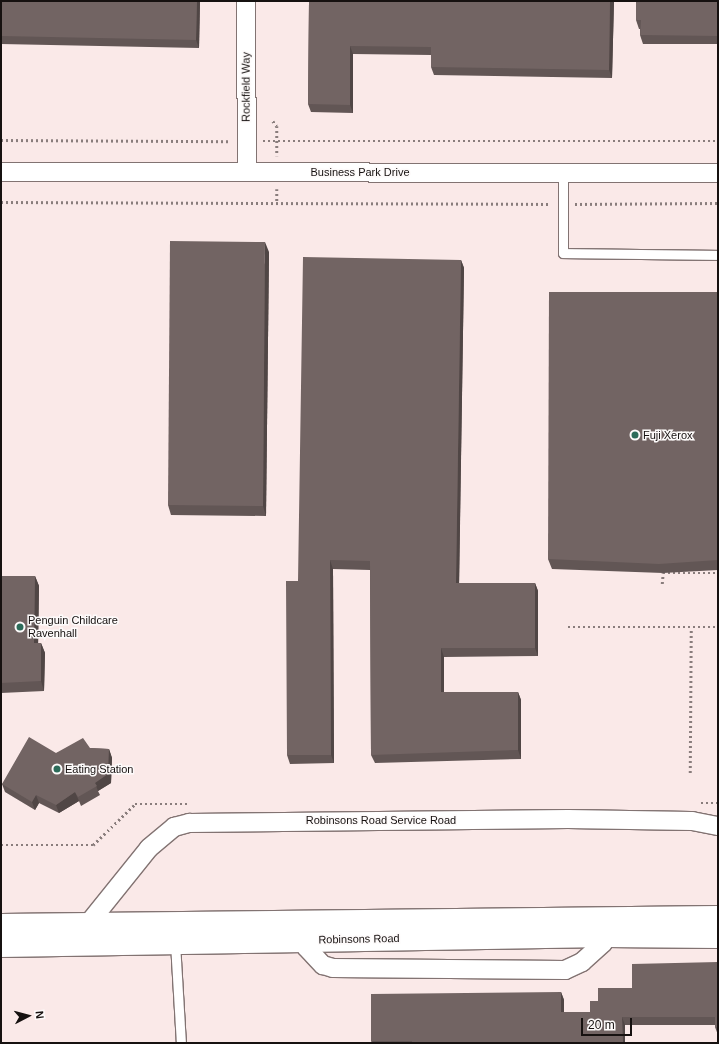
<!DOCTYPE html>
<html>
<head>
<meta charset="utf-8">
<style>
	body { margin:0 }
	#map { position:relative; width:719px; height:1044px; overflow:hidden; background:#fae9e8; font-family:Helvetica,sans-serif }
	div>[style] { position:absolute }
	.path>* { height:2.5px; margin-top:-1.25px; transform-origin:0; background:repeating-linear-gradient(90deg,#897d7c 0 2px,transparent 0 5px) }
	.roads { filter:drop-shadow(1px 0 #827372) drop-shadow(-1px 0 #827372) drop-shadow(0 1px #827372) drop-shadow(0 -1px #827372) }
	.service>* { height:9px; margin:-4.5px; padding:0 4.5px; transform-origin:4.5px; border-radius:4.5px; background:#fff }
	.minor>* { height:18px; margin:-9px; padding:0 9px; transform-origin:9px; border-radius:9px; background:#fff }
	.secondary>* { height:22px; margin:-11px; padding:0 11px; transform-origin:11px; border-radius:11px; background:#fff }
	.wall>* { inset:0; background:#625655 }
	.shaded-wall>* { inset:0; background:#504645 }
	.building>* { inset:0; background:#726463 }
	.dots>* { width:11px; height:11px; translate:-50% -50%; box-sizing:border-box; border:2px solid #fdfafa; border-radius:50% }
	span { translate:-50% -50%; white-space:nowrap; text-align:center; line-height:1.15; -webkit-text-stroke:3px #fdfafa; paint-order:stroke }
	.street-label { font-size:11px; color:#161110 }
	.poi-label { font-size:11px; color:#161110 }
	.left { translate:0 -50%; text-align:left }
	.frame { position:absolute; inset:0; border:2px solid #161110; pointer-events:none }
	.north { position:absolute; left:8px; top:996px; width:40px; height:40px; -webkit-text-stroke:3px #fdfafa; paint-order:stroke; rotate:84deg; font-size:11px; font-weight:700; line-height:16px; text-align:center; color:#161110 }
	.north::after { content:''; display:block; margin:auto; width:14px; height:18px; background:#161110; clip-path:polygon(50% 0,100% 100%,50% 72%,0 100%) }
	.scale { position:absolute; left:581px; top:1018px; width:51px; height:18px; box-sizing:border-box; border:2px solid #161110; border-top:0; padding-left:5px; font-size:12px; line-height:14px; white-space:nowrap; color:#161110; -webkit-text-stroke:3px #fdfafa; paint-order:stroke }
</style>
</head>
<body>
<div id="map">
	<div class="path">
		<div style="left:273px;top:121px;width:6px;rotate:51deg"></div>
		<div style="left:277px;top:126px;width:30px;rotate:90deg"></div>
		<div style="left:1px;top:140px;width:229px;rotate:0.3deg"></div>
		<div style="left:263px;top:141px;width:455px"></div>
		<div style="left:277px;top:189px;width:14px;rotate:90deg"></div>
		<div style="left:1px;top:202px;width:549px;rotate:0.21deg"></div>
		<div style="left:575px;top:204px;width:143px;rotate:-0.4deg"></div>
		<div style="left:662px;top:584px;width:11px;rotate:-85deg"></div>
		<div style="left:663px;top:573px;width:55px"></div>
		<div style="left:568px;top:627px;width:150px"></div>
		<div style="left:690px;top:773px;width:145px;rotate:-89.6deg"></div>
		<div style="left:701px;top:803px;width:17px"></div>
		<div style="left:1px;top:845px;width:92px"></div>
		<div style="left:93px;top:845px;width:59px;rotate:-44.3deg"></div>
		<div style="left:135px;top:804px;width:55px"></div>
	</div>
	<div class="roads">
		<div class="service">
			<div style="left:563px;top:172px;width:81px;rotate:90deg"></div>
			<div style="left:563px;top:253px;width:155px;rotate:0.7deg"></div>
			<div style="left:175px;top:943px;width:100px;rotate:86.6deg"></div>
		</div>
		<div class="minor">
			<div style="left:246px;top:1px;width:171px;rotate:89.7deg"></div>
			<div style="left:1px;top:172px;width:717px;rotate:0.08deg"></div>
			<div style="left:88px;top:924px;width:97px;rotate:-51.2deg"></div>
			<div style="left:149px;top:848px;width:33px;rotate:-40deg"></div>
			<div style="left:174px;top:827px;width:16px;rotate:-15deg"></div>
			<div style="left:189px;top:823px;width:379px;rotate:-0.6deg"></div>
			<div style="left:568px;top:819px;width:124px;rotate:0.9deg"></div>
			<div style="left:692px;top:821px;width:26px;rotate:11deg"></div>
			<div style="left:298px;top:932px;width:17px;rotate:62deg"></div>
			<div style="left:306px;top:947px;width:25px;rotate:47deg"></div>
			<div style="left:323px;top:965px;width:10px;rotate:17deg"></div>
			<div style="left:333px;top:968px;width:232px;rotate:0.5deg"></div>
			<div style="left:565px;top:970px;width:19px;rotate:-25deg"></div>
			<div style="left:582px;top:962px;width:28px;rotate:-42deg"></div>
			<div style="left:603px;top:943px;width:18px;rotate:-74deg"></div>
		</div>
		<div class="secondary">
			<div style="left:1px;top:925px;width:717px;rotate:-0.64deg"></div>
			<div style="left:1px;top:946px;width:606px;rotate:-0.95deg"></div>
			<div style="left:607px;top:936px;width:111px;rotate:0.5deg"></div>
		</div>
	</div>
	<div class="wall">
		<div style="clip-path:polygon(1px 1px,200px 1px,199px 48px,1px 44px)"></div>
		<div style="clip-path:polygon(309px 1px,614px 1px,612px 78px,434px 75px,431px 67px,431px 55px,353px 54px,353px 113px,311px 112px,308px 104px)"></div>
		<div style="clip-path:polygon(718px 1px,718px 44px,643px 44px,640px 35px,640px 29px,639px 29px,636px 20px)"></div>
		<div style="clip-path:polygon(269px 252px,266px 516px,171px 515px,168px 505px)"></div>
		<div style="clip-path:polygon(461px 260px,464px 268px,459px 583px,535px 583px,538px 591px,538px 656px,444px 657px,444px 692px,518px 692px,521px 700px,521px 759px,375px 763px,371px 755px,370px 570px,333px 569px,334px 763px,290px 764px,287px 755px,298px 581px)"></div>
		<div style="clip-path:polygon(718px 292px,718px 570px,663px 573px,552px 569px,548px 559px)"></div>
		<div style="clip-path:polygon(1px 576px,35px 576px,39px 586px,38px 643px,41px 643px,45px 653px,44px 691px,1px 693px)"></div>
		<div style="clip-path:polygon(90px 748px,109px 749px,112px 758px,111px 783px,98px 791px,100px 795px,81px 806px,79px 801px,59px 813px,39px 803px,35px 810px,5px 792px,2px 784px,56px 753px)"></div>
		<div style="clip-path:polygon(718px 962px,718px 1035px,715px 1027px,715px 1025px,625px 1025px,625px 1043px,372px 1043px,371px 1041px,561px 992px,564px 1000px,564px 1012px,590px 1012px,598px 1001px,632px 988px)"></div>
	</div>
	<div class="shaded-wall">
		<div style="clip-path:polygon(197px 1px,200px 1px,199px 48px,196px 40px)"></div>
		<div style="clip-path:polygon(610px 1px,614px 1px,612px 78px,609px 70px)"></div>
		<div style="clip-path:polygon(350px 46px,353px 54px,353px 113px,350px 105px)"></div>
		<div style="clip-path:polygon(265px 242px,269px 252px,266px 516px,263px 506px)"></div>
		<div style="clip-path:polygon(461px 260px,464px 268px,459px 591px,456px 583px)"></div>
		<div style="clip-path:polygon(330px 560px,333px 569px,334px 763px,331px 755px)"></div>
		<div style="clip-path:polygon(35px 576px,39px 586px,38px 653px,34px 643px)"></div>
		<div style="clip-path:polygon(535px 583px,538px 591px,538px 656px,535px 648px)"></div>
		<div style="clip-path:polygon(41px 643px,45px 653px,44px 691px,41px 681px)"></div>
		<div style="clip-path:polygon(441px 648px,444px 657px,444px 701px,441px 692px)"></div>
		<div style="clip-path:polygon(518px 692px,521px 700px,521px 759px,518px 750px)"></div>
		<div style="clip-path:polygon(109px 749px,112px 758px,111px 783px,98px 791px,95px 783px)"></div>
		<div style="clip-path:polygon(75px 792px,79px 801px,59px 813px,56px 805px)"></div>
		<div style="clip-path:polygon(36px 795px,39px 803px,35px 810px,32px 802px)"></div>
		<div style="clip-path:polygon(561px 992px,564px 1000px,564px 1020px,561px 1012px)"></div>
		<div style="clip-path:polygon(622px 1017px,625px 1025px,625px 1043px,623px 1043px)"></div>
	</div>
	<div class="building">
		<div style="clip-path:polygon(1px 1px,197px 1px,196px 40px,1px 36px)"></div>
		<div style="clip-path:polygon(309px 1px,610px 1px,609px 70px,431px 67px,431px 47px,350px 46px,350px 105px,308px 104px)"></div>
		<div style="clip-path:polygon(636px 1px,718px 1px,718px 36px,640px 35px,641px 20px,636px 20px)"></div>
		<div style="clip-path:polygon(170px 241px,265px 242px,263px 506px,168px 505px)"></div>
		<div style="clip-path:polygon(303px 257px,461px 260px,456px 583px,535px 583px,535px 648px,441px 648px,441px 692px,518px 692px,518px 750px,371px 755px,370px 561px,330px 560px,331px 755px,287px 755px,286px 581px,298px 581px)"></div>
		<div style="clip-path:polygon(549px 292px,718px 292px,718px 560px,659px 564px,548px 559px)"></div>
		<div style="clip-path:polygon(1px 576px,35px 576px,34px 643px,41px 643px,41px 681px,1px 683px)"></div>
		<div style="clip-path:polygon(29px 737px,56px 753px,83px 738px,90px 748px,109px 749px,108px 774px,95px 783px,97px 786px,78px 797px,75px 792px,56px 805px,36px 795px,32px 802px,2px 784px)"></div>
		<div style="clip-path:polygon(718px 962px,718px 1027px,715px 1027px,715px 1017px,622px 1017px,623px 1043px,412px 1043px,412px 1041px,371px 1041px,371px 994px,561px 992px,561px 1012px,590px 1012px,590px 1001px,598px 1001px,598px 988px,632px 988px,632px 964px)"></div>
	</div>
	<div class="dots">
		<div style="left:635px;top:435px;background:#2d6c5a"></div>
		<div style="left:20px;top:627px;background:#2d6c5a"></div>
		<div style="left:57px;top:769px;background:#2d6c5a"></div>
	</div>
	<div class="street-label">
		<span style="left:246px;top:87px;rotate:-90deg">Rockfield Way</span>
		<span style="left:360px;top:172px">Business Park Drive</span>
		<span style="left:381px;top:820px">Robinsons Road Service Road</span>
		<span style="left:359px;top:939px;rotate:-1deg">Robinsons Road</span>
	</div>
	<div class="poi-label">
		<span class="left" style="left:643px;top:435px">Fuji Xerox</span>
		<span class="left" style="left:28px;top:627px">Penguin Childcare<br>Ravenhall</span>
		<span class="left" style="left:65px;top:769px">Eating Station</span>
	</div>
	<div class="frame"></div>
	<div class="north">N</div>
	<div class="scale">20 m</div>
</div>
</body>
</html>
